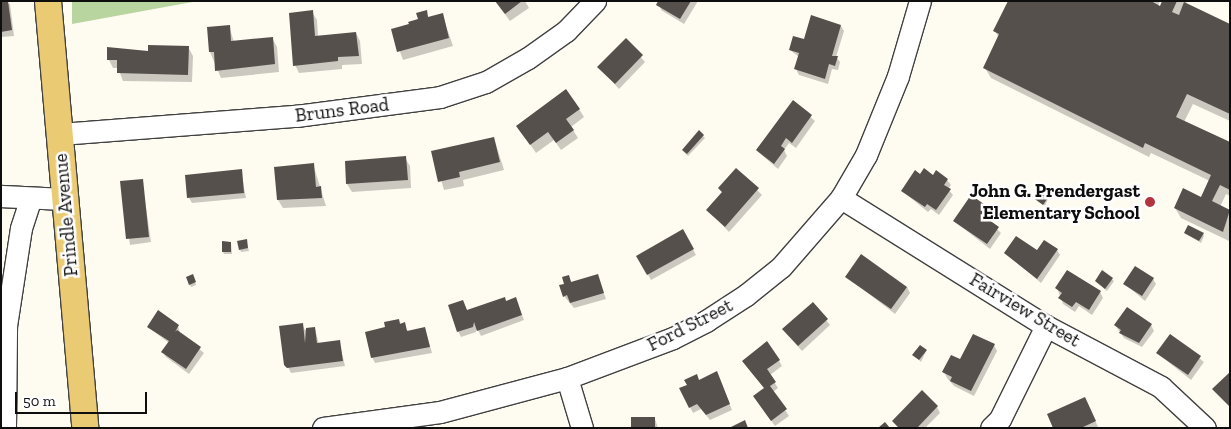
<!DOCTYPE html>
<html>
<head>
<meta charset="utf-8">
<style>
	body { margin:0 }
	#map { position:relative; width:1231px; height:429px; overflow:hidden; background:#fefbf1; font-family:"Zilla Slab",serif }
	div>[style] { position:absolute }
	.forest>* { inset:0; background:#b8d49f }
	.shadow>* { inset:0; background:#0003 }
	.building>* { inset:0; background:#56504c }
	.roads { filter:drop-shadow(1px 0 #414141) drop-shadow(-1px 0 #414141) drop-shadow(0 1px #414141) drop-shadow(0 -1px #414141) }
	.minor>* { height:21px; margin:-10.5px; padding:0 10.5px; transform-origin:10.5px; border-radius:10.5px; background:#fff }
	.major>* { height:26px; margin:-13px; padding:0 13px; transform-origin:13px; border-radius:13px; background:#ebca74 }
	.dots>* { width:14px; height:14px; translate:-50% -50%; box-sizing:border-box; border:2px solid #fff; border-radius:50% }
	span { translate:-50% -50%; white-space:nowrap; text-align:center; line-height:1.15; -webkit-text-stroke:5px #fff; paint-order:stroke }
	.street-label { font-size:19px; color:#0e0e0e }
	.poi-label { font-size:19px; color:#0e0e0e; font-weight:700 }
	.right { translate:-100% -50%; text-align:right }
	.frame { position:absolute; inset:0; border:2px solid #0e0e0e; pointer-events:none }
	.scale { position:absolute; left:15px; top:392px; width:132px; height:22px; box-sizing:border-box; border:2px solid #0e0e0e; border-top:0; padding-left:6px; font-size:15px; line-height:18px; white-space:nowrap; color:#0e0e0e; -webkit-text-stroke:4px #fff; paint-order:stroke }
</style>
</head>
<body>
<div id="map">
	<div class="forest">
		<div style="clip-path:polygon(72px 1px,198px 1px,72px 24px)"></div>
	</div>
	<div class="shadow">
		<div style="clip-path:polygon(1px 1px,10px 4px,14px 36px,1px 37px)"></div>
		<div style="clip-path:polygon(495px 1px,525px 1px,529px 8px,510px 21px)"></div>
		<div style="clip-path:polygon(660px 1px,698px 1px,684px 24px,661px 10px)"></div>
		<div style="clip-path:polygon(1009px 1px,1160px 1px,1158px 6px,1161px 8px,1164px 1px,1187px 1px,1186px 4px,1230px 25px,1230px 121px,1193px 104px,1184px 122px,1230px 143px,1230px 196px,1226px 194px,1220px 207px,1230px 211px,1229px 241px,1181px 218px,1175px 208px,1202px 198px,1210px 181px,1151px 153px,1149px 157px,991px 78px,985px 68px,999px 38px,995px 31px)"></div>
		<div style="clip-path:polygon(312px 12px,317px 20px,318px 36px,356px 33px,360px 41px,362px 64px,342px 65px,342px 69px,299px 73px,295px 65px)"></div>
		<div style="clip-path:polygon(426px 12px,429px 18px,442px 14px,453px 46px,403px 60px,392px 30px,420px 20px)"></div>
		<div style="clip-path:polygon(229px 26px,234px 42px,272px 38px,277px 47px,279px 72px,221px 78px,210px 52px)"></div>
		<div style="clip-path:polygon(841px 26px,844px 31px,836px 57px,840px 62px,838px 70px,832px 69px,828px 84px,799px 75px,796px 69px,799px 57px,790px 50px)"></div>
		<div style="clip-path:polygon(626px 40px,645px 62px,619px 89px,599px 67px)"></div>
		<div style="clip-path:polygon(188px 47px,193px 56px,192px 82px,123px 81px,118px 68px,113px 68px,109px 60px)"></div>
		<div style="clip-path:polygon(793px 102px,815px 121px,796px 148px,789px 143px,784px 150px,787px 156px,778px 169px,757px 151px)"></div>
		<div style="clip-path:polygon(579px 109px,584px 117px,571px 127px,578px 138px,561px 150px,554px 140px,536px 153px,523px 134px)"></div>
		<div style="clip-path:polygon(703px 136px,705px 138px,688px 156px,684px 152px,683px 150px)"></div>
		<div style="clip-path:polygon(494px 138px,504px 170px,463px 180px,464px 186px,444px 190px,433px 152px)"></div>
		<div style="clip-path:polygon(405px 158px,410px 166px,411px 188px,352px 192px,347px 184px,346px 162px)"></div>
		<div style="clip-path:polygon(313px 164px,326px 206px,283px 208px,278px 200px)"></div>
		<div style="clip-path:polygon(737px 170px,762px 195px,729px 232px,708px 210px,723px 193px,720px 189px)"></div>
		<div style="clip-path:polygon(241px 171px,246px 198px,192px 203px,189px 198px)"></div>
		<div style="clip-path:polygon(920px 175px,947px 180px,951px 185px,948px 189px,953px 195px,939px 215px,931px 209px,928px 212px,902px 191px)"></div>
		<div style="clip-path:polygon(142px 180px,151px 242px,130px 245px,121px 183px)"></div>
		<div style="clip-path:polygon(1050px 194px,1045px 206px,1034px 197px)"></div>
		<div style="clip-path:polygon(990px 210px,993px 215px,989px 221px,1001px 233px,990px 249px,954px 221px)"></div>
		<div style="clip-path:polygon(683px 231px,696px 255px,651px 280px,638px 256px)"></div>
		<div style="clip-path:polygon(1185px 233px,1203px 234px,1204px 236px,1201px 243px)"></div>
		<div style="clip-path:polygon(246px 241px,249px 251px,241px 252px,240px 249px)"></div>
		<div style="clip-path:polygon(231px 243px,232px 254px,224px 254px,223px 252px)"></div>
		<div style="clip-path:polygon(1057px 250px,1060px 255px,1041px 283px,1006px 253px)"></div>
		<div style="clip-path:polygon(1103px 272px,1114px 281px,1107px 291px,1096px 281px)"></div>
		<div style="clip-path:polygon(597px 275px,606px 299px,574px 308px,564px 296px,568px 276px,572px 283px)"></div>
		<div style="clip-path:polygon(847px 277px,907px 287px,910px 293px,895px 314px)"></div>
		<div style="clip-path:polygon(187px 278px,194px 278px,196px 285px,191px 287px)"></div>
		<div style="clip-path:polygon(1153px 279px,1156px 284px,1145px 301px,1125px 284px)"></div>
		<div style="clip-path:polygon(1057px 288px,1100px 292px,1103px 298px,1092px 315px,1079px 306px,1075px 312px,1063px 304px)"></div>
		<div style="clip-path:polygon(516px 299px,524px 320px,481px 336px,477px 328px,476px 332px,461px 337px,458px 331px,463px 302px,467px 311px)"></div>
		<div style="clip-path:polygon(813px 304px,830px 325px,802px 351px,787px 334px)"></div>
		<div style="clip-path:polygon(398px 320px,409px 332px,425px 328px,432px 353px,375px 363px,372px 357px,387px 328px)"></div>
		<div style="clip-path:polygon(302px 324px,305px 330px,315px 329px,319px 344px,339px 341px,345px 366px,291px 373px,288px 367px)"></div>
		<div style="clip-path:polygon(1115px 325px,1151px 325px,1154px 331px,1142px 347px,1124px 338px)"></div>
		<div style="clip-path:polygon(178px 326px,180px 333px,204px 353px,189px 374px,166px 357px,163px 352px,169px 343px,148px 327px)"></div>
		<div style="clip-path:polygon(1170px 335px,1204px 362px,1191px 380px,1157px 353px)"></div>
		<div style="clip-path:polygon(994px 345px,997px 351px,974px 396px,954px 386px,947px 378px,944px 372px)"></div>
		<div style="clip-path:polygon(926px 351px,921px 362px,914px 355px)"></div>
		<div style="clip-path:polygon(779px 361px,782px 366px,770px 375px,778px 388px,773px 392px,789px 416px,775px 426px,758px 402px,765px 389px,747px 367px)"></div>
		<div style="clip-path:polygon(719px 378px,732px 410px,710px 420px,701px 409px,693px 413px,681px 389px,699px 381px)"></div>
		<div style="clip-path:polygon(1088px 404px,1098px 427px,1054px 428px)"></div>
		<div style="clip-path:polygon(937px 407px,940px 413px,925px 428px,898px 428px,893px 421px)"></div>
		<div style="clip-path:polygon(655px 419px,658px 428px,632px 428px)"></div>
	</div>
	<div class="building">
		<div style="clip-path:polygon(1px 1px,8px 1px,12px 30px,1px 32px)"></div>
		<div style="clip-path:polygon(495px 1px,522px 1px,505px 14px)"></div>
		<div style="clip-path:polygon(658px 1px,691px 1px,680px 19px,656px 5px)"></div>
		<div style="clip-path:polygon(1008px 1px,1151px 1px,1160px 6px,1162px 1px,1177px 1px,1172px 12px,1179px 15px,1184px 2px,1230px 24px,1230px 114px,1187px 94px,1176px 117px,1230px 142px,1230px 190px,1220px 185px,1212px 201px,1230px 210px,1223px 232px,1174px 208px,1183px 188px,1201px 197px,1211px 175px,1145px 143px,1143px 148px,983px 68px,999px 34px,993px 31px)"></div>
		<div style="clip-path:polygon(313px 10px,315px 36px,356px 32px,359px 56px,338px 57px,338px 61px,293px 66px,289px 13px)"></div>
		<div style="clip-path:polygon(427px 10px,428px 17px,443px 13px,449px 38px,397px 52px,391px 29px,409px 24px,408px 22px,418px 19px,416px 13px)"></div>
		<div style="clip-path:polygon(811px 15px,841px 25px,832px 56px,838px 56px,835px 66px,829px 64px,825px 79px,794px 69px,799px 53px,789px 50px,793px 36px,804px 39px)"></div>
		<div style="clip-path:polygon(230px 25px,231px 41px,273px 37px,275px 64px,215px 71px,214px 52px,209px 52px,207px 27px)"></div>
		<div style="clip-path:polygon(626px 38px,643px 55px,615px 84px,597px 67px)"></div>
		<div style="clip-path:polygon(148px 45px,189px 46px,188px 75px,117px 73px,117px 60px,107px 60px,107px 47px,148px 51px)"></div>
		<div style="clip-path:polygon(566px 89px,580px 109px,566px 119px,574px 130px,556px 143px,548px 132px,530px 145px,516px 126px)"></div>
		<div style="clip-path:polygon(793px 100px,812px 115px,792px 143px,786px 138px,781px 146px,785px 149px,774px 164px,756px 150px)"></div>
		<div style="clip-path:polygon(699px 130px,704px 135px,687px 154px,682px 150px)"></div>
		<div style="clip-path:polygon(494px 137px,500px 162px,459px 172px,460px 177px,438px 182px,431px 151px)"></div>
		<div style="clip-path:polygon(406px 156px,408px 180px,346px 184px,345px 161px)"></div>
		<div style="clip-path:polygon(314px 163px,316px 187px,321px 186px,322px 198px,277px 200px,274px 167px)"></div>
		<div style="clip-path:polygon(736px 168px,759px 188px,725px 227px,706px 210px,722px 192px,718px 188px)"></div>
		<div style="clip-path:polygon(924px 168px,933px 175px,936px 170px,948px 179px,944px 185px,951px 189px,936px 210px,927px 204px,925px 207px,901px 191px,915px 170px,920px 174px)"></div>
		<div style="clip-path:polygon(242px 169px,244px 193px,187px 198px,185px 175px)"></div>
		<div style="clip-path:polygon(143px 179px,149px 237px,126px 239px,120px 181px)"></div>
		<div style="clip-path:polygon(1040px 186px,1051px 193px,1043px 205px,1032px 197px)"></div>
		<div style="clip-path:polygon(971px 195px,991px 209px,985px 217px,999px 227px,987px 244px,953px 221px)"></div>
		<div style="clip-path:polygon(1188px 225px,1204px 233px,1199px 241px,1184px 233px)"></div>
		<div style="clip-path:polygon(683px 229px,694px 249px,647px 275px,636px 256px)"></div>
		<div style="clip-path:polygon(1016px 236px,1037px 250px,1044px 240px,1058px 249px,1037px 279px,1004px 253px)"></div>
		<div style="clip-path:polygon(247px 239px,248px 248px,239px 250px,237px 241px)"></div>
		<div style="clip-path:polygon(222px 241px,231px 242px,231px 252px,222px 252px)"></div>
		<div style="clip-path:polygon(861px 254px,907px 287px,891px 309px,845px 277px)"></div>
		<div style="clip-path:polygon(1135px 266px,1154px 278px,1142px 296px,1123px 284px)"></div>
		<div style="clip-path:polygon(1067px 270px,1101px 291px,1089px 310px,1076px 302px,1072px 307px,1058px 298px,1062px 293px,1055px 288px)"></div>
		<div style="clip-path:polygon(1102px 270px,1113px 278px,1105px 289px,1095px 281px)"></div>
		<div style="clip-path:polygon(193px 274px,196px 282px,189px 285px,186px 277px)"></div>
		<div style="clip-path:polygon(598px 274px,604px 293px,570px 303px,567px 295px,563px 297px,559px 285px,564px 284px,562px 277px,569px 275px,571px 282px)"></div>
		<div style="clip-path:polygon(505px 297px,506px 301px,516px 297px,522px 315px,477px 331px,474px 322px,473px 327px,457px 332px,448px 305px,463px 300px,467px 310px)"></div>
		<div style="clip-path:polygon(813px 302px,828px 319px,798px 346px,782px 329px)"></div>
		<div style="clip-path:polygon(1127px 307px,1152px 324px,1139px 343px,1119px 333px,1121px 330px,1114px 325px)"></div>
		<div style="clip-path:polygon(158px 310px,179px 325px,175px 332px,177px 330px,201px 347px,186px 369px,161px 352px,169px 341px,147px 327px)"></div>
		<div style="clip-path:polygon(399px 319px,400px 324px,405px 322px,407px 331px,425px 327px,430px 347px,371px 358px,365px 332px,385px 327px,384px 322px)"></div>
		<div style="clip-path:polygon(303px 323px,305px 343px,306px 328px,315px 327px,317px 343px,340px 340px,343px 361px,287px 368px,284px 365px,279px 326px)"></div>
		<div style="clip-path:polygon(973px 334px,995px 344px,971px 391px,950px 381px,952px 377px,942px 372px,951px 355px,960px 359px)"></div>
		<div style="clip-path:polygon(1170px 334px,1201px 356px,1188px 375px,1156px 353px)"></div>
		<div style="clip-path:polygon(767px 341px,780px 360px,767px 369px,776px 382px,770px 386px,787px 409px,771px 421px,753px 396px,764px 388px,742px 361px)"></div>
		<div style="clip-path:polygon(920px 345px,927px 350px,919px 360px,912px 355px)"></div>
		<div style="clip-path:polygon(717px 371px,730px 404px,706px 415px,697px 404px,689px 408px,679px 388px,687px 385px,684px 380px,697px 374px,699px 380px)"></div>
		<div style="clip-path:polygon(1230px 372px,1230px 407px,1212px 389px)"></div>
		<div style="clip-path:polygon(922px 390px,938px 406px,917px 428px,899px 428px,892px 421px)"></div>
		<div style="clip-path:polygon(1085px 397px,1096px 421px,1081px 428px,1053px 428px,1047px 414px)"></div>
		<div style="clip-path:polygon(631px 417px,655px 417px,655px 428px,631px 428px)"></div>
		<div style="clip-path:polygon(745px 420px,748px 428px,729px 428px)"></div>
		<div style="clip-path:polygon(885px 422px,890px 428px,878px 428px)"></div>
	</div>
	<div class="roads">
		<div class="minor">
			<div style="left:60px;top:134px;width:237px;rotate:-4.4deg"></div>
			<div style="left:296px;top:116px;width:145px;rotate:-7.5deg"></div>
			<div style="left:440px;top:97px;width:48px;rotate:-18.1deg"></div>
			<div style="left:486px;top:82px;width:48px;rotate:-29.7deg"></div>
			<div style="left:528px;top:58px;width:47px;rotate:-35.4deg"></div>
			<div style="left:566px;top:31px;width:42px;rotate:-46deg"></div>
			<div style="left:1px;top:196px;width:63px;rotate:2.7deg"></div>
			<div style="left:841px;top:198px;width:242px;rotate:32deg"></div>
			<div style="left:1046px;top:326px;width:130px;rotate:27.9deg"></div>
			<div style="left:1161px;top:387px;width:60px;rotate:43deg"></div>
			<div style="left:567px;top:378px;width:52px;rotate:73.3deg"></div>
			<div style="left:5px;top:428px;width:102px;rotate:-89.4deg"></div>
			<div style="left:6px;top:326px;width:99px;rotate:-81.3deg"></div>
			<div style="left:21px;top:228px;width:29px;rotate:-72deg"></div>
			<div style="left:323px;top:428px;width:118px;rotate:-7.8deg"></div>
			<div style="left:440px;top:412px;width:131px;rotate:-15deg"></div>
			<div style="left:567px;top:378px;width:113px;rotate:-20.7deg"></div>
			<div style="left:673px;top:338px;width:37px;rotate:-27deg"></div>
			<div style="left:706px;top:321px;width:48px;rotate:-33deg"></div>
			<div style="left:746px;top:295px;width:45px;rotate:-38.7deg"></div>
			<div style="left:781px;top:267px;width:91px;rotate:-49deg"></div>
			<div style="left:841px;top:198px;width:50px;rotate:-59.8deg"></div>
			<div style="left:866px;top:155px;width:85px;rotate:-67.9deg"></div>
			<div style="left:898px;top:76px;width:78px;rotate:-73.7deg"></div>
			<div style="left:991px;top:428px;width:13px;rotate:-45deg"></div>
			<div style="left:1000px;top:419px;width:104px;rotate:-63.7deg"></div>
		</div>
		<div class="major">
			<div style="left:48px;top:1px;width:429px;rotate:85deg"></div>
		</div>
	</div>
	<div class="dots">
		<div style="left:1150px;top:202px;background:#b1343e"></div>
	</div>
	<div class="street-label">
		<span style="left:342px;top:110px;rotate:-7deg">Bruns Road</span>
		<span style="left:66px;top:215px;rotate:-95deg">Prindle Avenue</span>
		<span style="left:1025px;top:310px;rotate:31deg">Fairview Street</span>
		<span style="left:690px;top:325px;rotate:-27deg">Ford Street</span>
	</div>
	<div class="poi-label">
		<span class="right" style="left:1140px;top:202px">John G. Prendergast<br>Elementary School</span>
	</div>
	<div class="frame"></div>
	<div class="scale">50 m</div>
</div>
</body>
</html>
